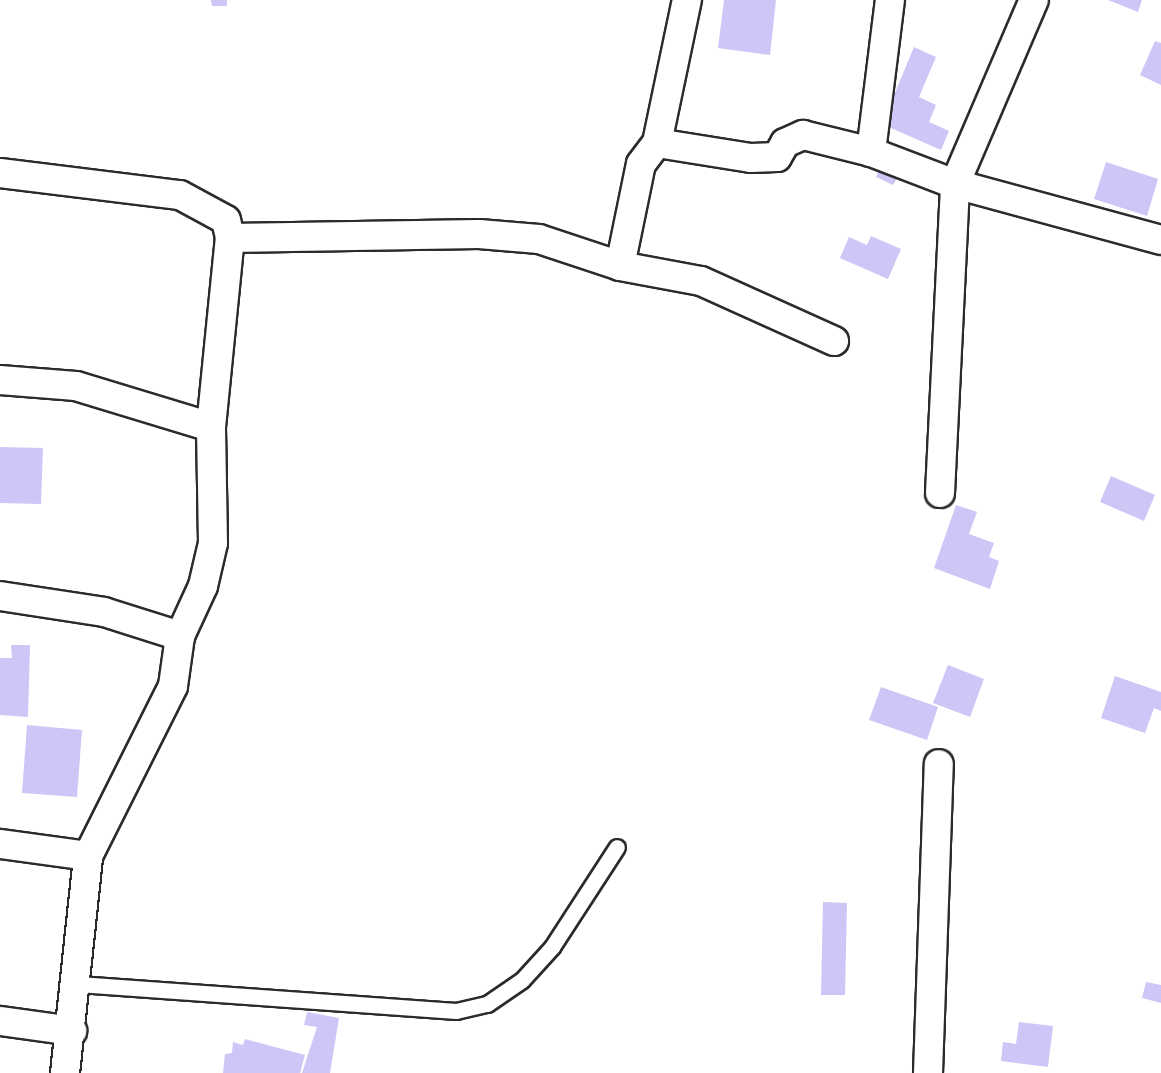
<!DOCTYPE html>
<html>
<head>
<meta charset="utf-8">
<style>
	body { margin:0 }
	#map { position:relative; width:1161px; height:1073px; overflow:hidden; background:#fff; font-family:Delius,sans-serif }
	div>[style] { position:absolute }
	.building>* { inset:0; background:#cfc5f7 }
	.roads { filter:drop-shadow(2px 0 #2b2b2b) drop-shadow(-2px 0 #2b2b2b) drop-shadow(0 2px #2b2b2b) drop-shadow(0 -2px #2b2b2b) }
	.lane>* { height:15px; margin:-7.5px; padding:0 7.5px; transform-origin:7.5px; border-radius:7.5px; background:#fff }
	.street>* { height:28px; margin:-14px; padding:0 14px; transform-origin:14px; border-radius:14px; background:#fff }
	span { translate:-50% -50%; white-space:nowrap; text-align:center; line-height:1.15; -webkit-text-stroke:4.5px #fff; paint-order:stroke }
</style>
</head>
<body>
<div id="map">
	<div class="building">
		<div style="clip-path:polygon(211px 0,227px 0,227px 6px,212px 6px)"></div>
		<div style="clip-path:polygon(724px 0,776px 0,770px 55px,718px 48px)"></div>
		<div style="clip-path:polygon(1108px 0,1142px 0,1138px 12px)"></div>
		<div style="clip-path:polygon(1155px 41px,1161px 43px,1161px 85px,1140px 75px)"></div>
		<div style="clip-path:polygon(914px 47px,936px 57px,919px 97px,936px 105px,929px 122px,949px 131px,941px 150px,882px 124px)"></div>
		<div style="clip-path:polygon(883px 162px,901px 171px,893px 185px,876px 177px)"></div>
		<div style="clip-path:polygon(1106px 162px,1158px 179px,1147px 216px,1094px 199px)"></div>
		<div style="clip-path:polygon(871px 236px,901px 249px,888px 279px,840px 258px,849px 237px,867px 245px)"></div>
		<div style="clip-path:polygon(0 447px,43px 448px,41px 504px,0 503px)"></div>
		<div style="clip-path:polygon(1111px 476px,1155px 495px,1144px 521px,1100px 502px)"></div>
		<div style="clip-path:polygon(956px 505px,977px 512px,969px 534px,994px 543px,989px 557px,999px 561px,990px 589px,934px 568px)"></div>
		<div style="clip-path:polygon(11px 645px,30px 645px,28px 717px,0 715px,0 658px,12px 658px)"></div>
		<div style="clip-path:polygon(948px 665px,984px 679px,970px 717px,933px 703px)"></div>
		<div style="clip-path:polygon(1115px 676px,1161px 692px,1161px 711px,1154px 708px,1145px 733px,1101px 718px)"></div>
		<div style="clip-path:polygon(881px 687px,938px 707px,927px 740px,869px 720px)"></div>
		<div style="clip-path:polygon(27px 725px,82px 730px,77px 797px,22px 793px)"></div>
		<div style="clip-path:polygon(823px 902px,847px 903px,845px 995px,821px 995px)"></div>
		<div style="clip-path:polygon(1146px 982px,1161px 985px,1161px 1003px,1142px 998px)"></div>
		<div style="clip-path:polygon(307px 1012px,339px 1018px,330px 1073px,302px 1073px,317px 1027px,304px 1025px)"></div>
		<div style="clip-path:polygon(1019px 1022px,1053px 1026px,1048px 1067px,1001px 1061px,1003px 1042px,1016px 1044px)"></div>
		<div style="clip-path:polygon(245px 1039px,305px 1055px,300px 1073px,223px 1073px,225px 1054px,232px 1053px,233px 1042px,243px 1045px)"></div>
	</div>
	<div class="roads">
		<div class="lane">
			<div style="left:78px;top:984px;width:379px;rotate:4.1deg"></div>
			<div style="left:456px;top:1011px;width:32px;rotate:-13deg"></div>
			<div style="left:487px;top:1004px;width:42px;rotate:-34.4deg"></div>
			<div style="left:522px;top:980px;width:45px;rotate:-47.7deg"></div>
			<div style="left:552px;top:947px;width:119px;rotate:-57deg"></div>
		</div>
		<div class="street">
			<div style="left:657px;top:143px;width:146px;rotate:-78.2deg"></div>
			<div style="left:871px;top:152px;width:153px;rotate:-82.9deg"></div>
			<div style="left:0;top:173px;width:181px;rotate:7deg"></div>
			<div style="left:180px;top:195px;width:52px;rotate:28.5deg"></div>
			<div style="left:226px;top:220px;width:18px;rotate:77deg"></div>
			<div style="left:620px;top:266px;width:82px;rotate:10.5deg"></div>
			<div style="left:701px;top:281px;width:146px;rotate:24.3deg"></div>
			<div style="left:0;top:380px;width:76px;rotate:4.5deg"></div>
			<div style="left:76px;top:386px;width:141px;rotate:16.9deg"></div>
			<div style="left:940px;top:493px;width:309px;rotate:-87.2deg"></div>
			<div style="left:955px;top:184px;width:200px;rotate:-66.8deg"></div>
			<div style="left:0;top:596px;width:105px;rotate:8.7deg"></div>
			<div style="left:104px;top:612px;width:80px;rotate:17.5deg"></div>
			<div style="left:0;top:844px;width:89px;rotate:7.8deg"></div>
			<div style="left:0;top:1021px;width:73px;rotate:7.9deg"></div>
			<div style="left:65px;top:1073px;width:218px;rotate:-83.9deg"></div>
			<div style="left:88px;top:856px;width:190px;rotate:-63.4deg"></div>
			<div style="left:173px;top:686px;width:50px;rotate:-82deg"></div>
			<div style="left:180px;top:636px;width:55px;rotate:-65.3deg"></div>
			<div style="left:203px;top:586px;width:44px;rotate:-76.9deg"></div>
			<div style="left:213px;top:543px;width:116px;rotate:-91deg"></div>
			<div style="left:211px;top:427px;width:190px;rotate:-84.3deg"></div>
			<div style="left:230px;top:238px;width:249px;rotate:-0.9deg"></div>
			<div style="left:479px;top:234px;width:60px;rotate:4.8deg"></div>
			<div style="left:539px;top:239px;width:85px;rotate:18.4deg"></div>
			<div style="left:620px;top:266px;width:104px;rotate:-78.4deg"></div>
			<div style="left:641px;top:164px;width:26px;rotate:-53deg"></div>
			<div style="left:657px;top:143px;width:95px;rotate:9.1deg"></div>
			<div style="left:751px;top:158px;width:26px;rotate:-2deg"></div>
			<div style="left:777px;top:157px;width:16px;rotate:-60deg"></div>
			<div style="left:785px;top:143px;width:20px;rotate:-24deg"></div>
			<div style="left:803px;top:135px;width:70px;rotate:14deg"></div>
			<div style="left:871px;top:152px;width:90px;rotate:20.9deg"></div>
			<div style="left:955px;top:184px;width:213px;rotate:15.2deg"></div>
			<div style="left:928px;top:1073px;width:309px;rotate:-88deg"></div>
		</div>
	</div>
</div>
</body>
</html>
